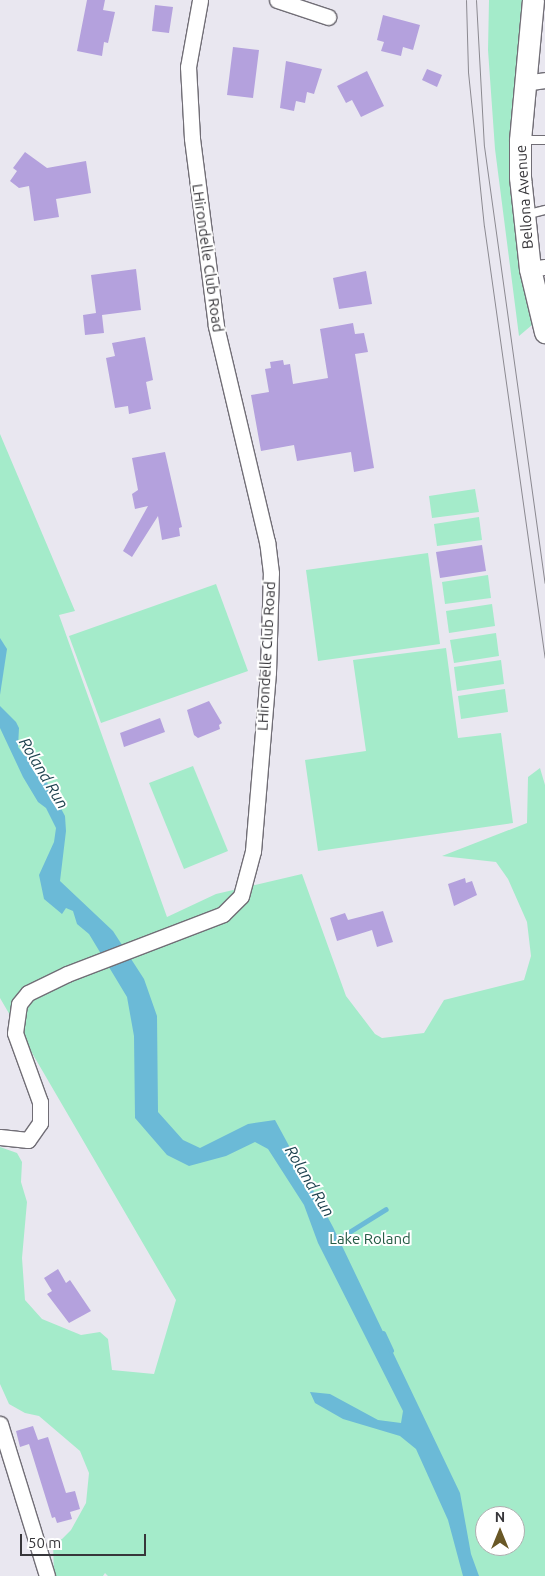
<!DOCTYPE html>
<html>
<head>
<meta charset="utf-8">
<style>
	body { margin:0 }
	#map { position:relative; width:545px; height:1576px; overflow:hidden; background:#e9e7f0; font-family:Ubuntu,sans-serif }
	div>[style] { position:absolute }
	.green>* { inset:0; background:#a4ebca }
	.water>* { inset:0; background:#6bbad7 }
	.stream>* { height:5px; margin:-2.5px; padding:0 2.5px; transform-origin:2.5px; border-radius:2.5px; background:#6bbad7 }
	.building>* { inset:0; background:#b4a1dd }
	.roads { filter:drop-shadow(1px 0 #716e76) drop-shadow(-1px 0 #716e76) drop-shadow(0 1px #716e76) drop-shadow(0 -1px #716e76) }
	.lane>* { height:8px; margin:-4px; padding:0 4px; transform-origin:4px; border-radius:4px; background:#fff }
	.street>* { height:15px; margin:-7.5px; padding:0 7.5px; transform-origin:7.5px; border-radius:7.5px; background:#fff }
	.secondary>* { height:21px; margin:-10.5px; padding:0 10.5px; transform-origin:10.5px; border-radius:10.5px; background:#fff }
	.tram>* { height:1px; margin:-0.5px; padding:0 0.5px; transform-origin:0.5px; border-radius:0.5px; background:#8b8990 }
	span { translate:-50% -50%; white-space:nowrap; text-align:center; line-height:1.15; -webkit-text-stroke:4px #fff; paint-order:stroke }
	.street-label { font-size:15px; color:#37363a }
	.park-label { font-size:15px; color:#255c45 }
	.water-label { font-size:16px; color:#1e424f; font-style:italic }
	.north { position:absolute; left:475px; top:1506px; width:50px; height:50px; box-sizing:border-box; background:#fff; border:1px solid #afafb0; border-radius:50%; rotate:0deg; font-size:14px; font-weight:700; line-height:20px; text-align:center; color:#37363a }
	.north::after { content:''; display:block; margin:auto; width:18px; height:22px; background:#695826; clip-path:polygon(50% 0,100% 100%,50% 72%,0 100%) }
	.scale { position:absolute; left:20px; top:1534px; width:126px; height:22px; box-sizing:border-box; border:2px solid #37363a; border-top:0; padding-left:6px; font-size:15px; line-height:18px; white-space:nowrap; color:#37363a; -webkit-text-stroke:4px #fff; paint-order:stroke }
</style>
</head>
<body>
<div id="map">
	<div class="green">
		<div style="clip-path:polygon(489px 0,522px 0,510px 153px,519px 269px,532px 325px,519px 336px,495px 149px,488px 50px)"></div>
		<div style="clip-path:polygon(evenodd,0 434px,75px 611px,59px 615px,167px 917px,216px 894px,302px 874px,346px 996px,375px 1034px,382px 1038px,424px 1033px,444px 1000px,524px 980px,531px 956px,527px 922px,508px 879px,496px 862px,442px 856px,527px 823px,528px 777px,540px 768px,545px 785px,545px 1576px,108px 1576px,105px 1573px,103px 1576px,54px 1576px,53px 1542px,62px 1539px,71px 1530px,86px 1503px,89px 1473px,80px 1451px,39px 1416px,25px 1413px,9px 1404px,0 1384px,0 1147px,17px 1153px,22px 1162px,21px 1182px,27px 1202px,22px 1258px,25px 1300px,42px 1319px,81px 1335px,100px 1332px,108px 1339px,112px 1370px,154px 1374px,176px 1300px,0 998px,0 434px,485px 1516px,515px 1516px,515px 1546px,485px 1546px,485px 1516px)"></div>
		<div style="clip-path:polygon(475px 489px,479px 512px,432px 518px,429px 496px)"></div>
		<div style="clip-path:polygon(479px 517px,482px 540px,437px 546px,434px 524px)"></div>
		<div style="clip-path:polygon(428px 553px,440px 644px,318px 661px,306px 570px)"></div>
		<div style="clip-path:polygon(488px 575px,491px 598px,445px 604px,442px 582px)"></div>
		<div style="clip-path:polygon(216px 584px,248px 671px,101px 723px,69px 636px)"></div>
		<div style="clip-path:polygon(492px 604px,495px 626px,449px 633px,446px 611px)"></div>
		<div style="clip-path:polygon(496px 633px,499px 656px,454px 663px,450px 640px)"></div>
		<div style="clip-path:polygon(446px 648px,458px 738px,501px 733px,513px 823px,318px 851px,305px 760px,366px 751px,353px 660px)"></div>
		<div style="clip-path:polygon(501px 660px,504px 684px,457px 691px,454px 667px)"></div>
		<div style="clip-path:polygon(505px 689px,508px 712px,461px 719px,458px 696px)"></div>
		<div style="clip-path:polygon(193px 766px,228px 851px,184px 869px,149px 783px)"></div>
	</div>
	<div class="water">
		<div style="clip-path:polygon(0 638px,7px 649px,0 695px)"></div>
		<div style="clip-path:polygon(0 706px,16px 722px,19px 728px,18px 747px,24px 755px,34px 758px,65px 816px,66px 831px,60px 881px,113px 931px,144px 979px,157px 1016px,158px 1112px,183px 1140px,200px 1148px,248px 1124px,275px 1120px,333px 1227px,460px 1493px,471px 1554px,479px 1576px,463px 1576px,448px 1520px,416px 1449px,400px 1436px,343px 1419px,315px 1403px,310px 1392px,330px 1394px,378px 1420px,401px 1423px,403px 1411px,318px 1243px,304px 1205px,268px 1149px,255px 1142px,226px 1156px,189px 1166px,167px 1155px,135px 1118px,134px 1036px,127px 997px,89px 934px,77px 924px,73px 911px,66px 908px,62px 914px,44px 899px,39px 875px,54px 842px,56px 828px,46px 808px,38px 802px,23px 777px,0 728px)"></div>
	</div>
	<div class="stream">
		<div style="left:333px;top:1242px;width:62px;rotate:-31.9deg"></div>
		<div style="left:383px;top:1333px;width:19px;rotate:65deg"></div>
	</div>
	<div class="building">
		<div style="clip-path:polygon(87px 0,105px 0,103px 10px,115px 12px,108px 43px,104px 42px,102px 56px,77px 51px)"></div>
		<div style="clip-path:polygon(155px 5px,173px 7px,169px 33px,152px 31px)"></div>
		<div style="clip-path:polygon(383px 15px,420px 25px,413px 50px,403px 47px,401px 56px,381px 51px,384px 42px,377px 40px)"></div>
		<div style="clip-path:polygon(233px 47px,259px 50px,253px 98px,227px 95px)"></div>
		<div style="clip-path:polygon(286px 61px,322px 69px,314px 94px,307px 92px,305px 103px,296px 101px,294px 111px,280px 108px)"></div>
		<div style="clip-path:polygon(427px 69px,442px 75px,437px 87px,422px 80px)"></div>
		<div style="clip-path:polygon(367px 71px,384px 106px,361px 117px,352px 100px,346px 103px,337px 86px)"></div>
		<div style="clip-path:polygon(25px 152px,47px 168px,86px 161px,91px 193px,56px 199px,59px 217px,34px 221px,29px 186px,19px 188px,10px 181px,17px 171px,13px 168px)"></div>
		<div style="clip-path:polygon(136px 269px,141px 310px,102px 315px,104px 333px,85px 335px,83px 315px,96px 313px,91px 275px)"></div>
		<div style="clip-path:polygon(366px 271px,372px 304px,339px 309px,333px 278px)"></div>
		<div style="clip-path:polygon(353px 323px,355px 334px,364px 333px,368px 352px,355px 354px,374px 468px,354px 472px,351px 452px,297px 461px,294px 445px,261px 451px,251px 395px,269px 392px,265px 369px,271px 368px,270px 362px,283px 360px,284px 365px,290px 364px,293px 384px,328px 378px,320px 329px)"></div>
		<div style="clip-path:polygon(145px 337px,153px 380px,146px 382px,151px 409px,129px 414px,128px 406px,115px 408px,106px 358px,115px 356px,112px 343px)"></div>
		<div style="clip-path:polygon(165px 452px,182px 527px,179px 528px,180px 536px,162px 540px,158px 516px,132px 557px,123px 551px,148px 506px,135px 509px,132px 494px,138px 490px,132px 458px)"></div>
		<div style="clip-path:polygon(482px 545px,486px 571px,440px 578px,436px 552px)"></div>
		<div style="clip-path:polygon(209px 701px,222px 723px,219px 725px,220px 729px,198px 738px,194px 735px,187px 710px)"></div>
		<div style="clip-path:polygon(160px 718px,165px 732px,124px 747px,120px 733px)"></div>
		<div style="clip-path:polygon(465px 878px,466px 883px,472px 881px,477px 895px,454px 906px,448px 884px)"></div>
		<div style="clip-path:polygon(383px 911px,393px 942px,377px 947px,372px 930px,337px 941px,330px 918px,345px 913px,348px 920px)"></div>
		<div style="clip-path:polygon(58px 1269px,66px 1283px,70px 1280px,91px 1311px,69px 1323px,47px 1294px,52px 1291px,44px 1278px)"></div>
		<div style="clip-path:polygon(33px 1426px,38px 1440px,48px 1437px,66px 1493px,75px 1491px,80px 1509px,70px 1512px,72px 1519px,57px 1523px,55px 1517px,52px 1518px,29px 1444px,20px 1447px,16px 1431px)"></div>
	</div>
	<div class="roads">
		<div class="lane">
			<div style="left:522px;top:140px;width:23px"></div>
			<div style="left:525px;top:215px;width:21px;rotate:-14deg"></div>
		</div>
		<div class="street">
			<div style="left:277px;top:0;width:54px;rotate:18.4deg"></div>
			<div style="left:524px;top:83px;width:21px;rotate:-8deg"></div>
			<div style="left:530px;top:269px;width:15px;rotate:-8deg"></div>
			<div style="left:0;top:1137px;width:28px;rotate:6deg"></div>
			<div style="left:28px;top:1140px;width:21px;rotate:-55deg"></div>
			<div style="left:40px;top:1123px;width:21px;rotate:-90deg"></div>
			<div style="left:40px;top:1102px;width:73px;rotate:-109.9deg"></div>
			<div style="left:15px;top:1033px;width:29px;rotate:-82deg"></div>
			<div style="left:19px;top:1004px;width:14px;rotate:-51deg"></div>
			<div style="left:28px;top:993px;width:43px;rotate:-26deg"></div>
			<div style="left:67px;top:974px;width:167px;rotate:-21deg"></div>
			<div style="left:223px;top:914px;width:25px;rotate:-45deg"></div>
			<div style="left:241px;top:896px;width:47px;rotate:-75.1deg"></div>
			<div style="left:253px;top:851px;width:180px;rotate:-85.2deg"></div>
			<div style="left:268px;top:672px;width:99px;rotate:-88.3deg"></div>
			<div style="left:271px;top:573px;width:31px;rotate:-97deg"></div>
			<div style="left:267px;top:542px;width:222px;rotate:-103.3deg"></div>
			<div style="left:216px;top:326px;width:190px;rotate:-97.3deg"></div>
			<div style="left:192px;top:138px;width:71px;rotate:-93.2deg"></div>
			<div style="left:188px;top:67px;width:68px;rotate:-79.8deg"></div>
			<div style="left:0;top:1424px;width:159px;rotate:72.8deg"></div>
		</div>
		<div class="secondary">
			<div style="left:533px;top:0;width:141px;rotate:95.3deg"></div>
			<div style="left:520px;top:140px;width:37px;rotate:90deg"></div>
			<div style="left:520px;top:177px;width:93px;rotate:83.8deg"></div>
			<div style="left:530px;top:269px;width:65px;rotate:76.6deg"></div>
		</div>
	</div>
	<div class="tram">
		<div style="left:466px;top:0;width:72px;rotate:88.4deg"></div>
		<div style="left:468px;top:72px;width:155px;rotate:84.1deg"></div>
		<div style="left:484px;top:226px;width:436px;rotate:82deg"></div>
		<div style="left:476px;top:0;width:146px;rotate:86.9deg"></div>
		<div style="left:484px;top:146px;width:441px;rotate:82.1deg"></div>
	</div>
	<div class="street-label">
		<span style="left:524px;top:197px;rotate:-94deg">Bellona Avenue</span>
		<span style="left:208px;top:258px;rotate:82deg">LHirondelle Club Road</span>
		<span style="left:266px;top:656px;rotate:-87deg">LHirondelle Club Road</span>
	</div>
	<div class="park-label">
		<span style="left:370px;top:1239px">Lake Roland</span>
	</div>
	<div class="water-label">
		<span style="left:44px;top:773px;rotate:59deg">Roland Run</span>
		<span style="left:310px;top:1181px;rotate:59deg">Roland Run</span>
	</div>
	<div class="north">N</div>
	<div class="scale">50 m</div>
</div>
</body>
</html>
